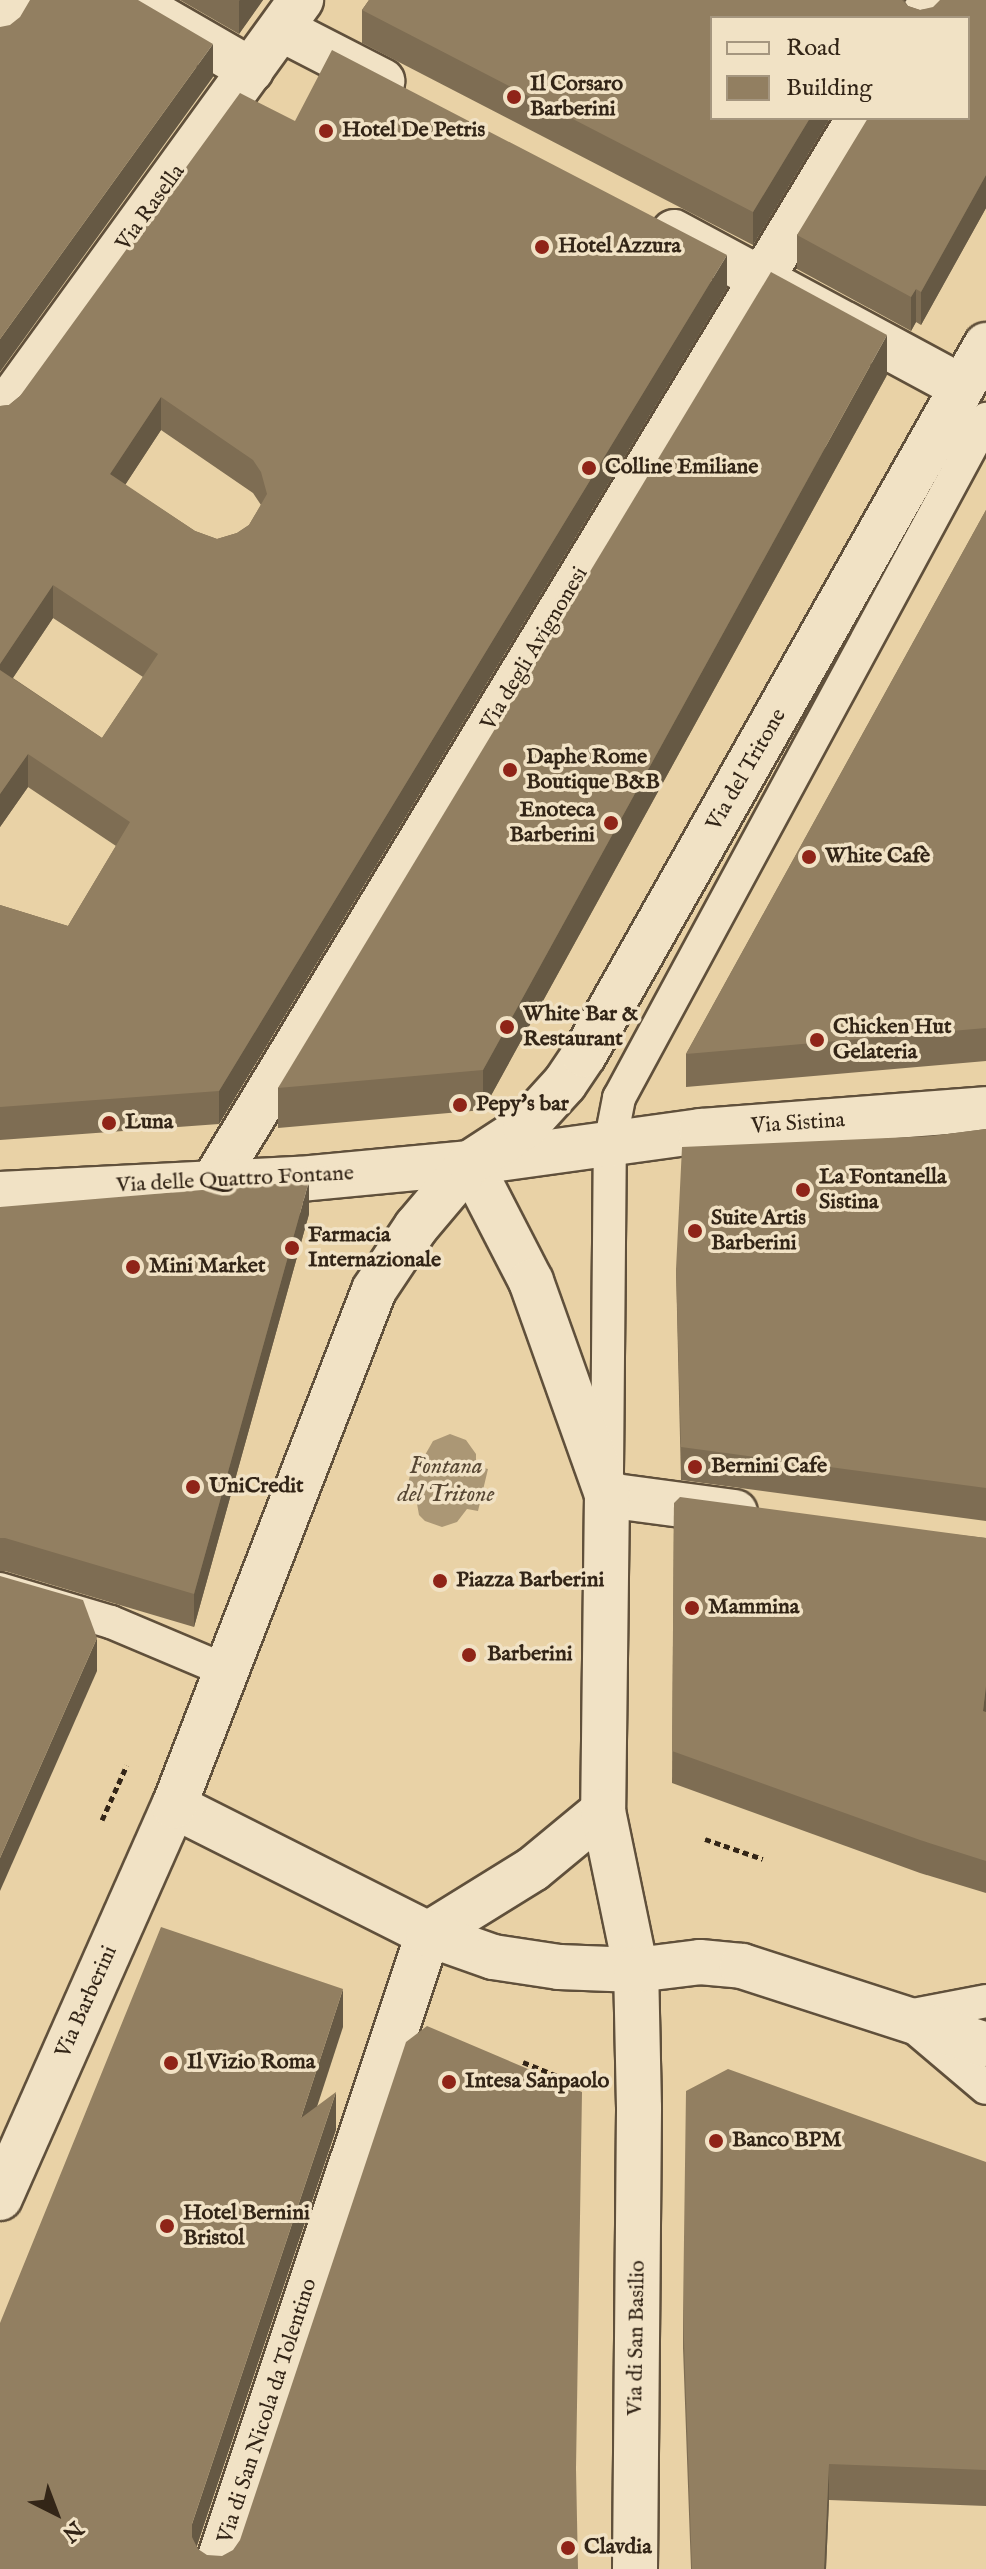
<!DOCTYPE html>
<html>
<head>
<meta charset="utf-8">
<style>
	body { margin:0 }
	#map { position:relative; width:986px; height:2569px; overflow:hidden; background:#e9d2a6; font-family:"IM FELL English",serif }
	div>[style] { position:absolute }
	.water>* { inset:0; background:#ab9775 }
	.path>* { height:5px; margin-top:-2.5px; transform-origin:0; background:repeating-linear-gradient(90deg,#332517 0 6px,transparent 0 10px) }
	.roads { filter:drop-shadow(2px 0 #60503b) drop-shadow(-2px 0 #60503b) drop-shadow(0 2px #60503b) drop-shadow(0 -2px #60503b) }
	.service>* { height:32px; margin:-16px; padding:0 16px; transform-origin:16px; border-radius:16px; background:#f1e2c5 }
	.pedestrian>* { height:44px; margin:-22px; padding:0 22px; transform-origin:22px; border-radius:22px; background:#f1e2c5 }
	.minor>* { height:44px; margin:-22px; padding:0 22px; transform-origin:22px; border-radius:22px; background:#f1e2c5 }
	.tertiary>* { height:44px; margin:-22px; padding:0 22px; transform-origin:22px; border-radius:22px; background:#f1e2c5 }
	.wall>* { inset:0; background:#7e6d53 }
	.shaded-wall>* { inset:0; background:#665944 }
	.building>* { inset:0; background:#927f61 }
	.dots>* { width:22px; height:22px; translate:-50% -50%; box-sizing:border-box; border:4px solid #f1e2c5; border-radius:50% }
	span { translate:-50% -50%; white-space:nowrap; text-align:center; line-height:1.15; -webkit-text-stroke:7px #f1e2c5; paint-order:stroke }
	.poi-label { font-size:22px; color:#332517; font-weight:700 }
	.left { translate:0 -50%; text-align:left }
	.right { translate:-100% -50%; text-align:right }
	.street-label { font-size:22px; color:#332517 }
	.water-label { font-size:24px; color:#574733; font-style:italic }
	.legend { position:absolute; left:710px; top:16px; width:260px; height:104px; box-sizing:border-box; background:#f1e2c5; border:2px solid #a5967f; margin:0; padding:10px 14px; list-style:none; font-size:24px; color:#332517 }
	.legend li { display:flex; align-items:center; gap:16px; height:40px }
	.legend b { width:40px; border:2px solid #a5967f }
	.north { position:absolute; left:16px; top:2473px; width:80px; height:80px; -webkit-text-stroke:6px #f1e2c5; paint-order:stroke; rotate:138deg; font-size:22px; font-weight:700; line-height:32px; text-align:center; color:#332517 }
	.north::after { content:''; display:block; margin:auto; width:28px; height:36px; background:#332517; clip-path:polygon(50% 0,100% 100%,50% 72%,0 100%) }
</style>
</head>
<body>
<div id="map">
	<div class="water">
		<div style="clip-path:polygon(450px 1434px,466px 1440px,476px 1454px,476px 1466px,488px 1469px,478px 1511px,467px 1509px,457px 1522px,442px 1527px,425px 1521px,419px 1515px,416px 1498px,405px 1496px,415px 1454px,425px 1455px,433px 1441px)"></div>
	</div>
	<div class="path">
		<div style="left:102px;top:1820px;width:60px;rotate:-65.6deg"></div>
		<div style="left:705px;top:1839px;width:61px;rotate:19deg"></div>
		<div style="left:523px;top:2062px;width:58px;rotate:22.2deg"></div>
	</div>
	<div class="roads">
		<div class="service">
			<div style="left:607px;top:1472px;width:328px;rotate:-89.5deg"></div>
			<div style="left:610px;top:1144px;width:47px;rotate:-78.9deg"></div>
			<div style="left:619px;top:1098px;width:772px;rotate:-61.61deg"></div>
			<div style="left:0;top:1589px;width:116px;rotate:16.6deg"></div>
			<div style="left:111px;top:1622px;width:126px;rotate:22.9deg"></div>
			<div style="left:903px;top:2017px;width:85px;rotate:-10.9deg"></div>
			<div style="left:914px;top:2027px;width:94px;rotate:40.3deg"></div>
		</div>
		<div class="pedestrian">
			<div style="left:130px;top:0;width:140px;rotate:30deg"></div>
			<div style="left:0;top:36px;width:43px;rotate:-56.3deg"></div>
		</div>
		<div class="minor">
			<div style="left:921px;top:18px;width:22px;rotate:-56deg"></div>
			<div style="left:281px;top:29px;width:114px;rotate:27.2deg"></div>
			<div style="left:674px;top:232px;width:327px;rotate:28.3deg"></div>
			<div style="left:0;top:415px;width:513px;rotate:-54.05deg"></div>
			<div style="left:214px;top:1181px;width:1243px;rotate:-58.75deg"></div>
			<div style="left:607px;top:1495px;width:129px;rotate:7.6deg"></div>
			<div style="left:216px;top:2569px;width:669px;rotate:-71.54deg"></div>
			<div style="left:428px;top:1934px;width:123px;rotate:-31.8deg"></div>
			<div style="left:533px;top:1869px;width:91px;rotate:-39.6deg"></div>
			<div style="left:635px;top:2569px;width:461px;rotate:-89.5deg"></div>
			<div style="left:639px;top:2108px;width:138px;rotate:-91.2deg"></div>
		</div>
		<div class="tertiary">
			<div style="left:470px;top:1163px;width:133px;rotate:62.7deg"></div>
			<div style="left:531px;top:1281px;width:227px;rotate:70.4deg"></div>
			<div style="left:607px;top:1495px;width:316px;rotate:90.7deg"></div>
			<div style="left:603px;top:1811px;width:162px;rotate:78.3deg"></div>
			<div style="left:0;top:1194px;width:300px;rotate:-2.9deg"></div>
			<div style="left:300px;top:1179px;width:171px;rotate:-5.4deg"></div>
			<div style="left:470px;top:1163px;width:233px;rotate:-7.9deg"></div>
			<div style="left:701px;top:1131px;width:286px;rotate:-4.4deg"></div>
			<div style="left:174px;top:1806px;width:284px;rotate:26.7deg"></div>
			<div style="left:428px;top:1934px;width:69px;rotate:19.5deg"></div>
			<div style="left:493px;top:1957px;width:67px;rotate:8.6deg"></div>
			<div style="left:559px;top:1967px;width:77px;rotate:2.2deg"></div>
			<div style="left:636px;top:1970px;width:64px;rotate:-7.1deg"></div>
			<div style="left:700px;top:1962px;width:42px;rotate:5.4deg"></div>
			<div style="left:742px;top:1966px;width:256px;rotate:17.9deg"></div>
			<div style="left:0;top:2198px;width:429px;rotate:-66.1deg"></div>
			<div style="left:174px;top:1806px;width:553px;rotate:-68.81deg"></div>
			<div style="left:374px;top:1290px;width:76px;rotate:-56.3deg"></div>
			<div style="left:416px;top:1227px;width:84px;rotate:-49.8deg"></div>
			<div style="left:470px;top:1163px;width:66px;rotate:-33.2deg"></div>
			<div style="left:525px;top:1127px;width:59px;rotate:-47.7deg"></div>
			<div style="left:565px;top:1083px;width:34px;rotate:-56deg"></div>
			<div style="left:584px;top:1055px;width:816px;rotate:-60.48deg"></div>
		</div>
	</div>
	<div class="wall">
		<div style="clip-path:polygon(180px 0,263px 0,239px 34px)"></div>
		<div style="clip-path:polygon(369px 0,904px 0,908px 6px,920px 10px,986px 0,986px 208px,921px 325px,916px 322px,911px 331px,797px 269px,797px 235px,968px 18px,712px 118px,830px 118px,753px 245px,362px 43px,362px 10px)"></div>
		<div style="clip-path:polygon(evenodd,295px 121px,727px 288px,219px 1124px,0 1140px,0 905px,68px 926px,116px 846px,28px 787px,0 827px,0 406px,9px 405px,20px 396px,295px 121px,161px 430px,253px 493px,261px 505px,249px 525px,237px 533px,217px 539px,195px 531px,125px 485px,161px 430px,295px 121px,53px 618px,143px 677px,102px 738px,13px 678px,53px 618px)"></div>
		<div style="clip-path:polygon(887px 375px,483px 1110px,278px 1128px,278px 1088px)"></div>
		<div style="clip-path:polygon(986px 510px,986px 1061px,686px 1087px,686px 1054px)"></div>
		<div style="clip-path:polygon(986px 1129px,986px 1521px,681px 1480px,676px 1269px,932px 1136px)"></div>
		<div style="clip-path:polygon(0 1207px,309px 1214px,194px 1627px,5px 1571px,0 1571px)"></div>
		<div style="clip-path:polygon(674px 1503px,986px 1538px,986px 1893px,920px 1873px,672px 1783px)"></div>
		<div style="clip-path:polygon(986px 2162px,986px 2506px,829px 2500px,826px 2569px,691px 2569px,683px 2348px,683px 2312px)"></div>
	</div>
	<div class="shaded-wall">
		<div style="clip-path:polygon(240px 0,263px 0,239px 34px,239px 1px)"></div>
		<div style="clip-path:polygon(213px 44px,213px 77px,0 372px,0 339px)"></div>
		<div style="clip-path:polygon(810px 118px,830px 118px,753px 245px,753px 212px)"></div>
		<div style="clip-path:polygon(986px 175px,986px 208px,921px 325px,921px 292px)"></div>
		<div style="clip-path:polygon(727px 255px,727px 288px,219px 1124px,219px 1091px)"></div>
		<div style="clip-path:polygon(916px 289px,916px 322px,911px 331px,911px 297px)"></div>
		<div style="clip-path:polygon(887px 335px,887px 375px,483px 1110px,483px 1070px)"></div>
		<div style="clip-path:polygon(161px 397px,161px 430px,110px 508px,110px 474px)"></div>
		<div style="clip-path:polygon(53px 585px,53px 618px,0 697px,0 664px)"></div>
		<div style="clip-path:polygon(28px 754px,28px 787px,0 827px,0 794px)"></div>
		<div style="clip-path:polygon(309px 1181px,309px 1214px,194px 1627px,194px 1594px)"></div>
		<div style="clip-path:polygon(97px 1638px,97px 1671px,0 1891px,0 1858px)"></div>
		<div style="clip-path:polygon(986px 1686px,986px 1718px,983px 1711px)"></div>
		<div style="clip-path:polygon(343px 1989px,343px 2027px,301px 2156px,301px 2118px)"></div>
		<div style="clip-path:polygon(336px 2092px,336px 2130px,192px 2561px,192px 2524px)"></div>
		<div style="clip-path:polygon(829px 2464px,829px 2500px,826px 2569px,824px 2569px)"></div>
	</div>
	<div class="building">
		<div style="clip-path:polygon(30px 0,138px 0,213px 44px,0 339px,0 27px,10px 25px,20px 17px)"></div>
		<div style="clip-path:polygon(369px 0,902px 0,908px 6px,920px 10px,933px 7px,940px 0,986px 0,986px 175px,921px 292px,916px 289px,911px 297px,797px 235px,868px 118px,968px 118px,968px 18px,712px 18px,712px 118px,810px 118px,753px 212px,362px 10px)"></div>
		<div style="clip-path:polygon(evenodd,332px 50px,727px 255px,219px 1091px,0 1107px,0 905px,68px 926px,130px 822px,28px 754px,0 794px,0 670px,102px 738px,158px 654px,53px 585px,0 664px,0 406px,9px 405px,20px 396px,240px 93px,295px 121px,332px 50px,161px 397px,253px 460px,261px 472px,267px 494px,249px 525px,237px 533px,217px 539px,195px 531px,110px 474px,161px 397px)"></div>
		<div style="clip-path:polygon(771px 272px,887px 335px,483px 1070px,278px 1088px)"></div>
		<div style="clip-path:polygon(986px 510px,986px 1028px,686px 1054px)"></div>
		<div style="clip-path:polygon(986px 1129px,986px 1488px,681px 1447px,676px 1269px,682px 1147px,932px 1136px)"></div>
		<div style="clip-path:polygon(309px 1181px,194px 1594px,5px 1538px,0 1538px,0 1207px)"></div>
		<div style="clip-path:polygon(680px 1497px,986px 1538px,986px 1686px,983px 1711px,986px 1712px,986px 1861px,920px 1840px,672px 1751px,674px 1503px)"></div>
		<div style="clip-path:polygon(0 1576px,83px 1600px,97px 1638px,0 1858px)"></div>
		<div style="clip-path:polygon(161px 1927px,343px 1989px,301px 2118px,336px 2092px,192px 2524px,192px 2537px,198px 2549px,207px 2555px,222px 2556px,233px 2550px,240px 2540px,406px 2042px,427px 2026px,582px 2092px,576px 2469px,578px 2569px,0 2569px,0 2323px)"></div>
		<div style="clip-path:polygon(728px 2069px,986px 2162px,986px 2470px,829px 2464px,824px 2569px,692px 2569px,683px 2312px,686px 2091px)"></div>
	</div>
	<div class="dots">
		<div style="left:514px;top:97px;background:#8f2418"></div>
		<div style="left:326px;top:131px;background:#8f2418"></div>
		<div style="left:542px;top:247px;background:#8f2418"></div>
		<div style="left:589px;top:468px;background:#8f2418"></div>
		<div style="left:510px;top:770px;background:#8f2418"></div>
		<div style="left:611px;top:823px;background:#8f2418"></div>
		<div style="left:809px;top:857px;background:#8f2418"></div>
		<div style="left:507px;top:1027px;background:#8f2418"></div>
		<div style="left:817px;top:1040px;background:#8f2418"></div>
		<div style="left:460px;top:1105px;background:#8f2418"></div>
		<div style="left:109px;top:1123px;background:#8f2418"></div>
		<div style="left:803px;top:1190px;background:#8f2418"></div>
		<div style="left:695px;top:1231px;background:#8f2418"></div>
		<div style="left:292px;top:1248px;background:#8f2418"></div>
		<div style="left:133px;top:1267px;background:#8f2418"></div>
		<div style="left:695px;top:1467px;background:#8f2418"></div>
		<div style="left:193px;top:1487px;background:#8f2418"></div>
		<div style="left:440px;top:1581px;background:#8f2418"></div>
		<div style="left:692px;top:1608px;background:#8f2418"></div>
		<div style="left:469px;top:1655px;background:#8f2418"></div>
		<div style="left:171px;top:2063px;background:#8f2418"></div>
		<div style="left:449px;top:2082px;background:#8f2418"></div>
		<div style="left:716px;top:2141px;background:#8f2418"></div>
		<div style="left:167px;top:2226px;background:#8f2418"></div>
		<div style="left:568px;top:2548px;background:#8f2418"></div>
	</div>
	<div class="poi-label">
		<span class="left" style="left:530px;top:97px">Il Corsaro<br>Barberini</span>
		<span class="left" style="left:342px;top:131px">Hotel De Petris</span>
		<span class="left" style="left:558px;top:247px">Hotel Azzura</span>
		<span class="left" style="left:605px;top:468px">Colline Emiliane</span>
		<span class="left" style="left:526px;top:770px">Daphe Rome<br>Boutique B&amp;B</span>
		<span class="right" style="left:595px;top:823px">Enoteca<br>Barberini</span>
		<span class="left" style="left:825px;top:857px">White Cafè</span>
		<span class="left" style="left:523px;top:1027px">White Bar &amp;<br>Restaurant</span>
		<span class="left" style="left:833px;top:1040px">Chicken Hut<br>Gelateria</span>
		<span class="left" style="left:476px;top:1105px">Pepy's bar</span>
		<span class="left" style="left:125px;top:1123px">Luna</span>
		<span class="left" style="left:819px;top:1190px">La Fontanella<br>Sistina</span>
		<span class="left" style="left:711px;top:1231px">Suite Artis<br>Barberini</span>
		<span class="left" style="left:308px;top:1248px">Farmacia<br>Internazionale</span>
		<span class="left" style="left:149px;top:1267px">Mini Market</span>
		<span class="left" style="left:711px;top:1467px">Bernini Cafe</span>
		<span class="left" style="left:209px;top:1487px">UniCredit</span>
		<span class="left" style="left:456px;top:1581px">Piazza Barberini</span>
		<span class="left" style="left:708px;top:1608px">Mammina</span>
		<span class="left" style="left:487px;top:1655px">Barberini</span>
		<span class="left" style="left:187px;top:2063px">Il Vizio Roma</span>
		<span class="left" style="left:465px;top:2082px">Intesa Sanpaolo</span>
		<span class="left" style="left:732px;top:2141px">Banco BPM</span>
		<span class="left" style="left:183px;top:2226px">Hotel Bernini<br>Bristol</span>
		<span class="left" style="left:584px;top:2548px">Clavdia</span>
	</div>
	<div class="street-label">
		<span style="left:151px;top:208px;rotate:-54deg">Via Rasella</span>
		<span style="left:535px;top:649px;rotate:-59deg">Via degli Avignonesi</span>
		<span style="left:747px;top:770px;rotate:-60deg">Via del Tritone</span>
		<span style="left:798px;top:1124px;rotate:-4deg">Via Sistina</span>
		<span style="left:235px;top:1180px;rotate:-3deg">Via delle Quattro Fontane</span>
		<span style="left:87px;top:2002px;rotate:-66deg">Via Barberini</span>
		<span style="left:637px;top:2338px;rotate:-89deg">Via di San Basilio</span>
		<span style="left:268px;top:2411px;rotate:-72deg">Via di San Nicola da Tolentino</span>
	</div>
	<div class="water-label">
		<span style="left:446px;top:1481px">Fontana<br>del Tritone</span>
	</div>
	<ul class="legend">
	<li><b style="height:10px;background:#f1e2c5"></b>Road</li>
	<li><b style="height:22px;background:#927f61"></b>Building</li>
	</ul>
	<div class="north">N</div>
</div>
</body>
</html>
